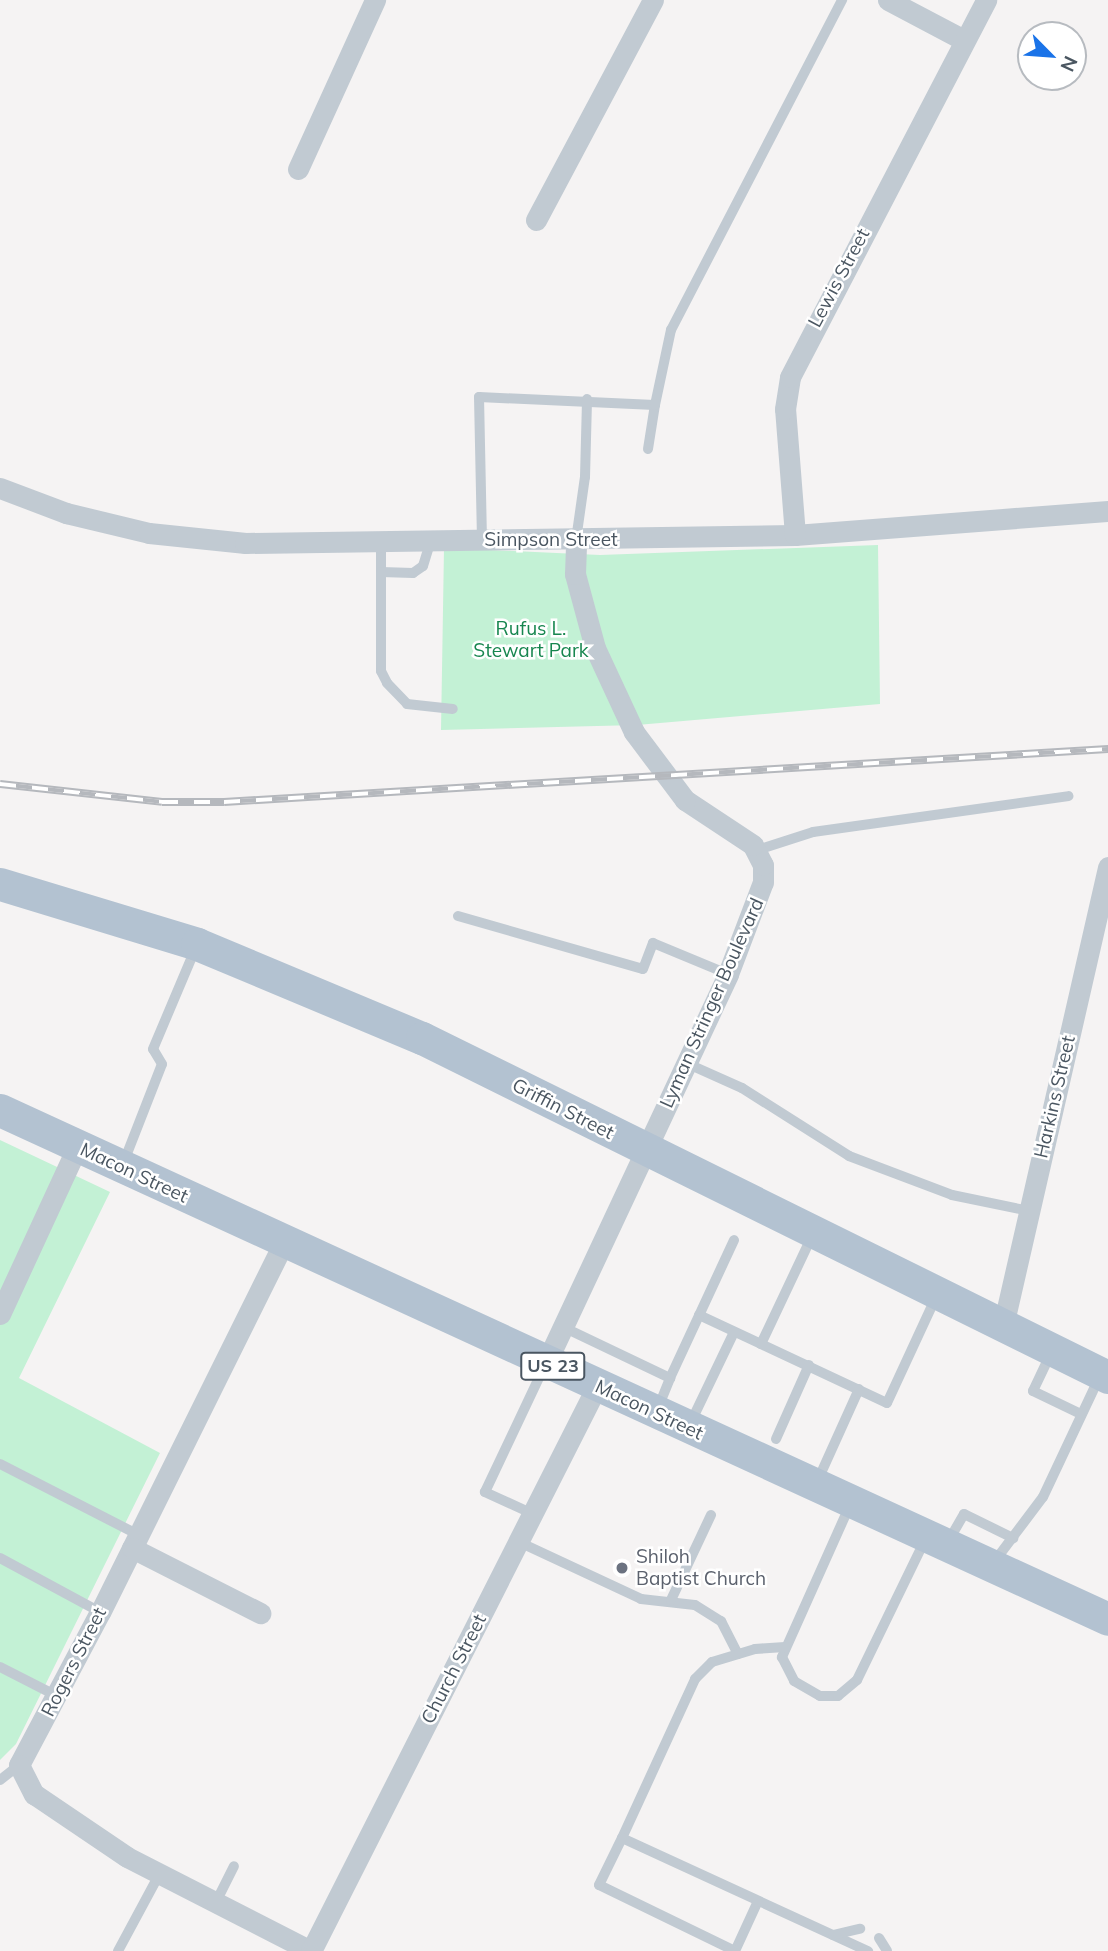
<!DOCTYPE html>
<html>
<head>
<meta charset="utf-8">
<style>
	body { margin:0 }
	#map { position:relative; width:1108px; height:1951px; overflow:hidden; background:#f5f3f3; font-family:Mulish,sans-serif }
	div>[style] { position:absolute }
	.green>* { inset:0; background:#c3f1d5 }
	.lane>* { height:10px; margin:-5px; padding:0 5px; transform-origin:5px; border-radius:5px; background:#c1cad2 }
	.street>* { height:21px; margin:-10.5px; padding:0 10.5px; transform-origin:10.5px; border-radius:10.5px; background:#c1cad2 }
	.primary>* { height:33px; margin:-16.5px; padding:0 16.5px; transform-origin:16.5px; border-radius:16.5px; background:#b3c2d1 }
	.rail>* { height:8px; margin-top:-4px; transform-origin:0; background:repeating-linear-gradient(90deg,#fff 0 16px,#b5b8bd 0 32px); box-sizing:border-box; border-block:2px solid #b5b8bd }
	.dots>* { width:19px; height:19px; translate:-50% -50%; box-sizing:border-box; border:4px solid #fff; border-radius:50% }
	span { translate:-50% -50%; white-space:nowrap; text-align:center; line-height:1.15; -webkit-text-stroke:5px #fff; paint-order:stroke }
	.shield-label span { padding:2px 5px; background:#fff; border:2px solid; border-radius:5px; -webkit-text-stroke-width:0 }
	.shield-label { font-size:18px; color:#4a5661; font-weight:700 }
	.street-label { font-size:19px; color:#4a5661 }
	.park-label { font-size:19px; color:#17864f }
	.worship-label { font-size:19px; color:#5b616d }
	.left { translate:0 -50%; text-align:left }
	.north { position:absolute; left:1017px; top:21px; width:70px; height:70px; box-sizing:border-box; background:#fff; border:2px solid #b7bbc0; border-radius:50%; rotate:115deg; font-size:19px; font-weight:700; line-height:28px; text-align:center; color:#4a5661 }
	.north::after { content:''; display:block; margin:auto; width:24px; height:32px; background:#1a73e8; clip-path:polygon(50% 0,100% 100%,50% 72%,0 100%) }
</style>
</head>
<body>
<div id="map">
	<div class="green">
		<div style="clip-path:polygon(878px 545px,880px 704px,637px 725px,441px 730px,444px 548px,600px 555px)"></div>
		<div style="clip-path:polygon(0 1140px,110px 1192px,19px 1378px,160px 1453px,16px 1744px,0 1760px)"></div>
	</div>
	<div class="lane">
		<div style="left:648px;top:449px;width:45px;rotate:-81deg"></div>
		<div style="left:381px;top:540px;width:32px;rotate:90deg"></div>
		<div style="left:381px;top:572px;width:32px;rotate:2deg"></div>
		<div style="left:413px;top:573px;width:12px;rotate:-35deg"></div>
		<div style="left:423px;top:566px;width:27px;rotate:-73deg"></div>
		<div style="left:482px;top:540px;width:143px;rotate:-91.2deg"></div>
		<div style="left:479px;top:397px;width:176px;rotate:2.6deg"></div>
		<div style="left:655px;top:405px;width:77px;rotate:-78deg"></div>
		<div style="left:671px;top:330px;width:372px;rotate:-62.6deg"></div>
		<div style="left:576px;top:540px;width:64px;rotate:-81.9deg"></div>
		<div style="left:585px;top:477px;width:78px;rotate:-88.5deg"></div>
		<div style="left:381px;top:572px;width:99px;rotate:90deg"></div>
		<div style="left:381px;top:671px;width:13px;rotate:63deg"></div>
		<div style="left:387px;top:683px;width:29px;rotate:46deg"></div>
		<div style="left:407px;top:704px;width:46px;rotate:6.2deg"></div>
		<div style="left:757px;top:850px;width:59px;rotate:-17.8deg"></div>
		<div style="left:813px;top:832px;width:258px;rotate:-8deg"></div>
		<div style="left:458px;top:916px;width:192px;rotate:16deg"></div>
		<div style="left:643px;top:969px;width:28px;rotate:-69deg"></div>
		<div style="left:653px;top:943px;width:81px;rotate:22.5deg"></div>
		<div style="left:686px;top:1063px;width:61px;rotate:24.1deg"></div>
		<div style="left:742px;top:1088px;width:127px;rotate:32.4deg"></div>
		<div style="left:849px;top:1156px;width:110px;rotate:20.7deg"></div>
		<div style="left:952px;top:1195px;width:79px;rotate:11.7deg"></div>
		<div style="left:123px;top:1164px;width:107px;rotate:-68.7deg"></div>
		<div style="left:162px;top:1064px;width:17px;rotate:-121deg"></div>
		<div style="left:153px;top:1049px;width:111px;rotate:-67.1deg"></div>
		<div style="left:699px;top:1315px;width:68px;rotate:25.1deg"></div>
		<div style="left:761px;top:1344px;width:122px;rotate:-64.7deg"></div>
		<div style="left:563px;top:1327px;width:119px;rotate:25.5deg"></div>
		<div style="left:670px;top:1378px;width:152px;rotate:-65.1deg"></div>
		<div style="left:761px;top:1344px;width:139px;rotate:25.1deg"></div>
		<div style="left:887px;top:1403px;width:117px;rotate:-65.2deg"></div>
		<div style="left:1051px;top:1353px;width:42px;rotate:115.3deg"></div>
		<div style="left:1033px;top:1391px;width:53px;rotate:25.6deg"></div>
		<div style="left:658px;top:1408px;width:32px;rotate:-68deg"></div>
		<div style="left:690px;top:1424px;width:102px;rotate:-64.4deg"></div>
		<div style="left:776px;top:1439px;width:81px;rotate:-66deg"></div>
		<div style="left:0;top:1464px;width:156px;rotate:27.1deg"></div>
		<div style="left:817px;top:1482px;width:102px;rotate:-65.7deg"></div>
		<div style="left:850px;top:1505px;width:167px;rotate:114.1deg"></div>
		<div style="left:782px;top:1657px;width:27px;rotate:63deg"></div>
		<div style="left:794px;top:1681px;width:30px;rotate:30deg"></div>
		<div style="left:820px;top:1696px;width:18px"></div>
		<div style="left:838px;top:1696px;width:25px;rotate:-40deg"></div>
		<div style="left:857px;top:1680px;width:158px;rotate:-64.1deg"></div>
		<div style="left:533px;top:1514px;width:53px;rotate:-155.4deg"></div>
		<div style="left:485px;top:1492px;width:140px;rotate:-64.7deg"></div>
		<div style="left:949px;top:1540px;width:30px;rotate:-60deg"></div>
		<div style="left:964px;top:1514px;width:55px;rotate:26.1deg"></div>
		<div style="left:519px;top:1542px;width:135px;rotate:25deg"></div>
		<div style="left:641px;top:1599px;width:54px;rotate:6.3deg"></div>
		<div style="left:695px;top:1605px;width:31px;rotate:32deg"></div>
		<div style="left:721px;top:1621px;width:37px;rotate:63deg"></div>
		<div style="left:0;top:1558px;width:114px;rotate:28.4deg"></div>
		<div style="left:994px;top:1562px;width:81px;rotate:-53deg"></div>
		<div style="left:1043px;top:1497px;width:134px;rotate:-64.8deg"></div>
		<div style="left:671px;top:1600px;width:94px;rotate:-64.8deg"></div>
		<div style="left:0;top:1667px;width:64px;rotate:27deg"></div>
		<div style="left:0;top:1780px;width:24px;rotate:-38deg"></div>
		<div style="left:622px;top:1838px;width:175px;rotate:-65.3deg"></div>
		<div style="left:695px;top:1679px;width:24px;rotate:-45deg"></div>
		<div style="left:712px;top:1662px;width:45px;rotate:-16.8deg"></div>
		<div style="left:755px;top:1649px;width:30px;rotate:-4deg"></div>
		<div style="left:758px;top:1901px;width:55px;rotate:114.7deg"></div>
		<div style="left:735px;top:1951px;width:151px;rotate:-154.1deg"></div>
		<div style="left:599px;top:1885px;width:52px;rotate:-63.9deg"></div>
		<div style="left:622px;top:1838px;width:271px;rotate:24.7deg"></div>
		<div style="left:216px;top:1902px;width:40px;rotate:-63.4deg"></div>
		<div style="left:833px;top:1935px;width:28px;rotate:-13deg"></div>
		<div style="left:879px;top:1938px;width:15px;rotate:58deg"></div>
		<div style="left:118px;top:1951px;width:89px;rotate:-61.7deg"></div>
	</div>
	<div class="street">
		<div style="left:888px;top:0;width:86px;rotate:27.8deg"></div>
		<div style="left:298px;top:169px;width:186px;rotate:-65.5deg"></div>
		<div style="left:536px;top:220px;width:249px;rotate:-62deg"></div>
		<div style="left:0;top:488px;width:71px;rotate:20.7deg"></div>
		<div style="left:66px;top:513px;width:85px;rotate:13.5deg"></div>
		<div style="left:149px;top:533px;width:97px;rotate:5.9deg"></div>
		<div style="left:245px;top:543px;width:550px;rotate:-0.83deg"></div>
		<div style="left:795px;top:535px;width:314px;rotate:-4.4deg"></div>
		<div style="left:795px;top:535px;width:126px;rotate:-94.5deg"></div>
		<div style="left:785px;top:409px;width:32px;rotate:-81deg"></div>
		<div style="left:790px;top:377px;width:425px;rotate:-62.5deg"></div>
		<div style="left:284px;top:1242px;width:413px;rotate:116.4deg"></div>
		<div style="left:100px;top:1612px;width:173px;rotate:117.9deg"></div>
		<div style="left:19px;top:1765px;width:33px;rotate:63deg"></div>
		<div style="left:34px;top:1794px;width:112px;rotate:34.1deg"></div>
		<div style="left:127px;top:1857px;width:207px;rotate:27.1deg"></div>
		<div style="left:0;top:1314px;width:184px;rotate:-65.2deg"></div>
		<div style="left:1003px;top:1326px;width:471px;rotate:-77.1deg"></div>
		<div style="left:546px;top:1363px;width:429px;rotate:-64.9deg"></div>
		<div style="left:728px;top:974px;width:98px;rotate:-69.2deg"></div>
		<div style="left:763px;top:882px;width:17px;rotate:-90deg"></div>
		<div style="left:763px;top:865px;width:22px;rotate:-117deg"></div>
		<div style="left:753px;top:845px;width:82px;rotate:-146.5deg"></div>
		<div style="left:685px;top:800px;width:85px;rotate:-126.9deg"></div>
		<div style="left:634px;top:732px;width:93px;rotate:-114.9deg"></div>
		<div style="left:595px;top:648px;width:77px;rotate:-105.1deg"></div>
		<div style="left:575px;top:574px;width:34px;rotate:-88deg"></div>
		<div style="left:132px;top:1548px;width:144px;rotate:26.9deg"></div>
		<div style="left:311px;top:1951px;width:633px;rotate:-63.15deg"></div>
	</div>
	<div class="primary">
		<div style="left:0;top:884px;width:206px;rotate:16.9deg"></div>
		<div style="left:197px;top:944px;width:244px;rotate:22.7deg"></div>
		<div style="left:422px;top:1038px;width:765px;rotate:26.3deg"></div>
		<div style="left:0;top:1110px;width:1219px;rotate:24.67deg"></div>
	</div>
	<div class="rail">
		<div style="left:0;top:784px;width:163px;rotate:6.3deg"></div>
		<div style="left:162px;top:802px;width:62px"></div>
		<div style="left:224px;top:802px;width:886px;rotate:-3.43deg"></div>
	</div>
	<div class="dots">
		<div style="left:622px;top:1568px;background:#6b7280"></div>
	</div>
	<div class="shield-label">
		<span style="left:553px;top:1366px">US 23</span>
	</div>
	<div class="street-label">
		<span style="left:839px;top:278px;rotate:-62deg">Lewis Street</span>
		<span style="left:551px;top:540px">Simpson Street</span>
		<span style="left:712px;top:1003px;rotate:-66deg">Lyman Stringer Boulevard</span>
		<span style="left:1055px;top:1097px;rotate:-77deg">Harkins Street</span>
		<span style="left:563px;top:1109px;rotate:27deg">Griffin Street</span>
		<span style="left:134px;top:1173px;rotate:25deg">Macon Street</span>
		<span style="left:649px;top:1410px;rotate:25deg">Macon Street</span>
		<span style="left:74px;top:1662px;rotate:-63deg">Rogers Street</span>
		<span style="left:454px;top:1669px;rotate:-63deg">Church Street</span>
	</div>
	<div class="park-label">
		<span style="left:531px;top:640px">Rufus L.<br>Stewart Park</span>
	</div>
	<div class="worship-label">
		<span class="left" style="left:636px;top:1568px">Shiloh<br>Baptist Church</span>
	</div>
	<div class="north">N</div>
</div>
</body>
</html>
